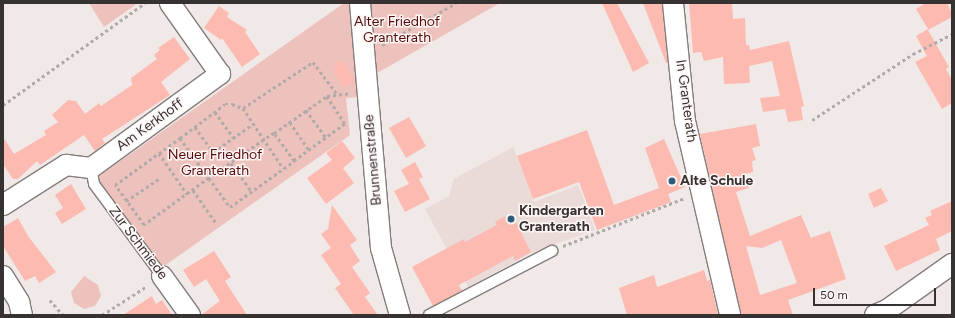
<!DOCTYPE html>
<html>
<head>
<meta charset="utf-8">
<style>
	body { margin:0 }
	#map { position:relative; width:955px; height:318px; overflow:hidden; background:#f1e9e8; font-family:Figtree,sans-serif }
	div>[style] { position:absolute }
	.built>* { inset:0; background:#eadad8 }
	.green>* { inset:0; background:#eec2bc }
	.building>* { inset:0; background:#fcbab1 }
	.path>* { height:2.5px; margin-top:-1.25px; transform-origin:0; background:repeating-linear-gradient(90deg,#b1aaa9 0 3px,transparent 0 6px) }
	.roads { filter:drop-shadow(1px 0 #837c7b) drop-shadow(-1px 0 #837c7b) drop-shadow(0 1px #837c7b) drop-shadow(0 -1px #837c7b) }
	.service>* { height:10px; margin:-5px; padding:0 5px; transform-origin:5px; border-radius:5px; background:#fff }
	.minor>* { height:20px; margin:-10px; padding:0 10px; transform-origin:10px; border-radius:10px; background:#fff }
	.dots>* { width:11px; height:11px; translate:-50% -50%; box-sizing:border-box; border:2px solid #fef6f5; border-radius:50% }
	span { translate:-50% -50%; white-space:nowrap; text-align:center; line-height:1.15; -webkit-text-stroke:3px #fef6f5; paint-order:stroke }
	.park-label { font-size:14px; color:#570a0a }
	.street-label { font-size:14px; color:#353231 }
	.poi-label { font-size:14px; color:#353231; font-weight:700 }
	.left { translate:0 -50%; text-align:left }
	.frame { position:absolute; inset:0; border:4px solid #353231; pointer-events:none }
	.scale { position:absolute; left:813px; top:288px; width:123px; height:18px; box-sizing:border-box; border:2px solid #353231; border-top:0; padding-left:5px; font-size:12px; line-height:14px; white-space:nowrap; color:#353231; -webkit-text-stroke:3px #fef6f5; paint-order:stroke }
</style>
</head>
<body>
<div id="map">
	<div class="built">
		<div style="clip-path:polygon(513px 147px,534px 202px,578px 185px,595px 230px,533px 252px,468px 287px,425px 209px,449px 196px,454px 179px)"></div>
	</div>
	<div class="green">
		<div style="clip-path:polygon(89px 3px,138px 3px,104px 27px)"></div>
		<div style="clip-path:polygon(344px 3px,349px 3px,358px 97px,346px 98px,350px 135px,160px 269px,95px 179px)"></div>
		<div style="clip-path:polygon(367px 3px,500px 3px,372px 76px)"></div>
		<div style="clip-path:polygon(84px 276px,98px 285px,101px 296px,95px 306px,84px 309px,74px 303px,71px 292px)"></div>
	</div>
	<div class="building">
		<div style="clip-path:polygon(602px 3px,617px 3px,649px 63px,633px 72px)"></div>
		<div style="clip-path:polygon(643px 3px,662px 3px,668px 63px,666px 63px)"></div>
		<div style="clip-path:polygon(689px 3px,732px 3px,733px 19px,745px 18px,746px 45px,749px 45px,750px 50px,789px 41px,804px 106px,801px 107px,803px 120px,788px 122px,785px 109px,763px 112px,760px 98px,780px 96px,772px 61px,749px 66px,750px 83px,724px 84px,723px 57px,704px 61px,701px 52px,693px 53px)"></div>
		<div style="clip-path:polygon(926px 3px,947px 3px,952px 13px,952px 17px,928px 30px,949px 67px,946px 69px,952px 80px,952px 103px,942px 109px,915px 62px,927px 56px,916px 36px,928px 29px,916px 9px)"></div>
		<div style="clip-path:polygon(219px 6px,229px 13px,227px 17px,247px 30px,245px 32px,260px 54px,242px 67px,222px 38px,221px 40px,204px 28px)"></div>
		<div style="clip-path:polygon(174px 37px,190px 59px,161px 82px,170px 95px,102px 139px,105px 143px,95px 151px,84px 135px,40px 165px,37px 161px,18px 179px,13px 179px,3px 164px,3px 137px,14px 154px,46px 135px,44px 131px,58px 122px,52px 115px,68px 100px,76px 101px,85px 114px,99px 103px,101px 106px,132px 85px,131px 78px,157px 59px,154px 55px,160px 50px,158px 48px)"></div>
		<div style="clip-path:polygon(342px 59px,355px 81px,344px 88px,335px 74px,334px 65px)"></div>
		<div style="clip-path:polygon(409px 117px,426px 146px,406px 158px,389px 128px)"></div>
		<div style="clip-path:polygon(evenodd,756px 124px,760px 146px,752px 148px,756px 160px,752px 161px,753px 172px,745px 174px,749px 188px,736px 192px,750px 236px,801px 215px,811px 238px,830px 231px,846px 279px,788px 300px,793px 315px,741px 315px,700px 134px,756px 124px,781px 240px,797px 283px,760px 295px,746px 246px,762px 248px,781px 240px)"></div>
		<div style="clip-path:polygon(587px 130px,614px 205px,659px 188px,645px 148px,664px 139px,685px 187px,668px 194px,671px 202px,597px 230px,579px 182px,533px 199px,517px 156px)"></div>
		<div style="clip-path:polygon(342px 141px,355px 158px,343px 168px,354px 183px,326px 204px,307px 178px,332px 160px,326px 153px)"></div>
		<div style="clip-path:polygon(415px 162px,423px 177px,419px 179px,430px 199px,405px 212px,394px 191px,409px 184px,401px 170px)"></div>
		<div style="clip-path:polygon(71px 184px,86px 209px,62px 224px,55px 213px,63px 208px,55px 195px)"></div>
		<div style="clip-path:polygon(881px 188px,888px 201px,874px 208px,868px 194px)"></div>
		<div style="clip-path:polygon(952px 201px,952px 231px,936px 239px,940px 250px,896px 271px,884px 246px,929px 225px,925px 218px,932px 215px,930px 211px)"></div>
		<div style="clip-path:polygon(332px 205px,357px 240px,350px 245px,360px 261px,352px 267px,370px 293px,365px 297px,378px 315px,354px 315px,335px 288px,341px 284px,321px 255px,331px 248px,321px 234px,328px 229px)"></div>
		<div style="clip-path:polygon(511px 213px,531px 252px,515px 261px,513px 256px,459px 285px,462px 291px,433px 306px,412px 267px,464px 239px,465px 242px,497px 225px,495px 222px)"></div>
		<div style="clip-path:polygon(18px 218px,28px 236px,56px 272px,39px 283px,35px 276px,25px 281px,3px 246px,3px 227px)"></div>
		<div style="clip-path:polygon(214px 251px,231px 277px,225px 281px,247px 315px,201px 315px,220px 301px,206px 279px,194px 287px,183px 270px)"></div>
		<div style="clip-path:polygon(704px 270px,707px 281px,710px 280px,718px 315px,627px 315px,619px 288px,654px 275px,657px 287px)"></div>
		<div style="clip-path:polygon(152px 296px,156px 304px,162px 300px,172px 315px,123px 315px)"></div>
	</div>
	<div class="path">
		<div style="left:382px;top:45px;width:85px;rotate:-29.6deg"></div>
		<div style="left:327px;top:96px;width:33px;rotate:57deg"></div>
		<div style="left:345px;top:124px;width:63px;rotate:144deg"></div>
		<div style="left:294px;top:161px;width:34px;rotate:-126deg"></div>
		<div style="left:274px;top:133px;width:65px;rotate:-34.9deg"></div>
		<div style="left:327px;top:96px;width:23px;rotate:-7deg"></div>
		<div style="left:3px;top:105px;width:175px;rotate:-35.7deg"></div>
		<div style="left:243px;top:108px;width:84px;rotate:-33.3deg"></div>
		<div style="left:313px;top:62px;width:41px;rotate:52.9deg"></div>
		<div style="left:306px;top:110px;width:34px;rotate:54deg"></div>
		<div style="left:215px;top:112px;width:32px;rotate:54deg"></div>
		<div style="left:812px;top:120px;width:121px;rotate:-33.2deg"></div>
		<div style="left:913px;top:54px;width:44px;rotate:-27.1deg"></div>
		<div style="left:290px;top:122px;width:34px;rotate:56deg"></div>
		<div style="left:195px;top:127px;width:31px;rotate:54deg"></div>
		<div style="left:213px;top:152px;width:49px;rotate:-35deg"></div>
		<div style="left:274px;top:133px;width:79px;rotate:145.3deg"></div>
		<div style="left:209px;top:178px;width:36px;rotate:54deg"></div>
		<div style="left:230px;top:207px;width:79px;rotate:-35.7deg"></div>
		<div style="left:180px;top:138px;width:49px;rotate:54.1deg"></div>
		<div style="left:209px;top:178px;width:80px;rotate:144.1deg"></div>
		<div style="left:144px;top:225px;width:49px;rotate:-125.9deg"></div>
		<div style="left:115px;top:185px;width:80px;rotate:-35.9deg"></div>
		<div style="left:180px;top:138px;width:56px;rotate:-37.1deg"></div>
		<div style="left:225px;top:104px;width:7px"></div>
		<div style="left:232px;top:104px;width:12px;rotate:20deg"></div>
		<div style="left:243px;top:108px;width:72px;rotate:56.3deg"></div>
		<div style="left:159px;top:153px;width:50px;rotate:55.7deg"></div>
		<div style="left:231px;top:163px;width:34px;rotate:54deg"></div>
		<div style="left:193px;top:190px;width:39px;rotate:55deg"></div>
		<div style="left:126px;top:201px;width:41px;rotate:-34.1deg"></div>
		<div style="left:563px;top:246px;width:131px;rotate:-21.5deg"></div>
		<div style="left:50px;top:300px;width:20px;rotate:49deg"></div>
		<div style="left:102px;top:315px;width:54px;rotate:-32.8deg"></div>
	</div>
	<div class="roads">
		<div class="service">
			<div style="left:91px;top:168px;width:16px;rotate:79deg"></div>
			<div style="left:94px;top:184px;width:114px;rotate:53.5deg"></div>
			<div style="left:429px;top:315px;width:139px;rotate:-27.5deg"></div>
		</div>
		<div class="minor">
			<div style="left:360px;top:3px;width:246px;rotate:85.1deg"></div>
			<div style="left:381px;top:248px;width:70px;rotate:74.2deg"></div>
			<div style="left:673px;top:3px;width:119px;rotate:84.2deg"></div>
			<div style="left:685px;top:121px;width:199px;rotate:76.9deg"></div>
			<div style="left:3px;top:205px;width:75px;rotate:-32.4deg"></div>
			<div style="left:66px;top:165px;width:25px;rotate:7deg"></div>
			<div style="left:91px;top:168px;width:160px;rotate:-36.1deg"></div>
			<div style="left:220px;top:74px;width:87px;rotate:-125.2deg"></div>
			<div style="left:3px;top:276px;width:31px;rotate:58deg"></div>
			<div style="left:19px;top:302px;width:13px;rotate:77deg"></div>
			<div style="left:162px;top:276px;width:48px;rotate:54.3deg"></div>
			<div style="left:875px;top:315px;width:13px;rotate:-23deg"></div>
			<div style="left:887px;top:310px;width:80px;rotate:-35.3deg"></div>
		</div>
	</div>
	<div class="dots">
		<div style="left:672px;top:181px;background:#2d5d7b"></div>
		<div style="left:511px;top:219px;background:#2d5d7b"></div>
	</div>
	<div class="park-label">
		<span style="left:397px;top:30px">Alter Friedhof<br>Granterath</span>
		<span style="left:215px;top:163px">Neuer Friedhof<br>Granterath</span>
	</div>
	<div class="street-label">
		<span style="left:686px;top:101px;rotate:82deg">In Granterath</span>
		<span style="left:150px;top:125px;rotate:-36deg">Am Kerkhoff</span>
		<span style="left:373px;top:160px;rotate:-95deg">Brunnenstraße</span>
		<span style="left:138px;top:243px;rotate:53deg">Zur Schmiede</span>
	</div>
	<div class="poi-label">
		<span class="left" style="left:680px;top:181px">Alte Schule</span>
		<span class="left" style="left:519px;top:219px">Kindergarten<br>Granterath</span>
	</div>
	<div class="frame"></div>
	<div class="scale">50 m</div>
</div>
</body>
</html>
